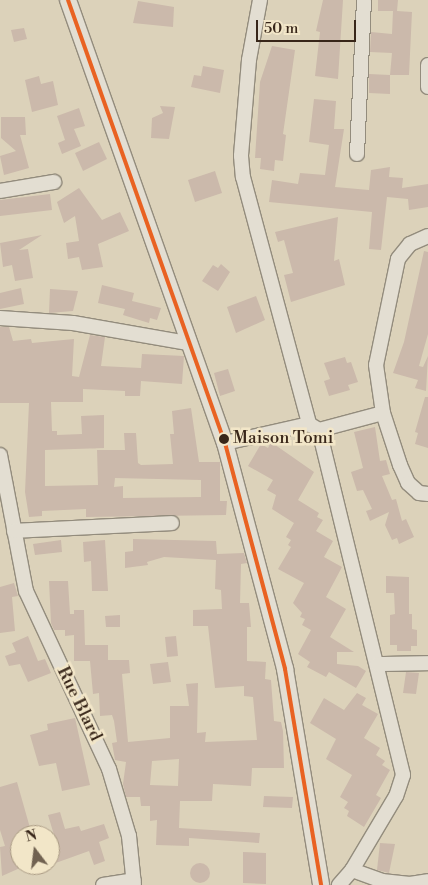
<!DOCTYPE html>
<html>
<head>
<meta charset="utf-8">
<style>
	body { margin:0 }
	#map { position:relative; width:428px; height:885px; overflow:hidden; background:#dcd2ba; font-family:"Libre Bodoni",serif }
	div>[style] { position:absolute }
	.building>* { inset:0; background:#cbb9ab }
	.round { border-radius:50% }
	.roads { filter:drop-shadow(1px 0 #938c7d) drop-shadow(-1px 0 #938c7d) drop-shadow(0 1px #938c7d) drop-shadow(0 -1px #938c7d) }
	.minor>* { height:14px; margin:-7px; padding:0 7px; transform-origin:7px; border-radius:7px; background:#e3ded2 }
	.tertiary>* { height:16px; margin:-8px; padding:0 8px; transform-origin:8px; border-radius:8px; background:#e3ded2 }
	.bus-1>* { height:4px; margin:-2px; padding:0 2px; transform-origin:2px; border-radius:2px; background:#e96222 }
	.dots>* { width:14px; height:14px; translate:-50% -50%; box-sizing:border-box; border:2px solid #f2e6c8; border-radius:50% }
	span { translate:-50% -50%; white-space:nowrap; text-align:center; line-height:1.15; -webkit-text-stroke:5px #f2e6c8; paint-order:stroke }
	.bus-label { font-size:17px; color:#382619 }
	.left { translate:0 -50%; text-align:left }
	.street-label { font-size:18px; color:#382619 }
	.north { position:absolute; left:10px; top:825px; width:50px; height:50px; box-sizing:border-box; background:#f2e6c8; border:1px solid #a89982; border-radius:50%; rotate:345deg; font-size:14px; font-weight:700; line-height:20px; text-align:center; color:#382619 }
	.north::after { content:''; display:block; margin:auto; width:18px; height:22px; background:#716251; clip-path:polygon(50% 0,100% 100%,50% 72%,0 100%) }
	.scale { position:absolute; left:256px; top:20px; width:100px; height:22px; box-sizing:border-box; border:2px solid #382619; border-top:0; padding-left:6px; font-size:15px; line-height:18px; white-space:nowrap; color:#382619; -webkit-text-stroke:4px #f2e6c8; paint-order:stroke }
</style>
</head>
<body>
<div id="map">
	<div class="building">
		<div style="clip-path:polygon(323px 0,343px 0,338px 79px,315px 76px,320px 32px,316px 31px)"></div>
		<div style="clip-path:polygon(378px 0,398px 0,397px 11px,412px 12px,409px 75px,390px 75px,392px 53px,370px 52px,371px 32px,392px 34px,393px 11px,378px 11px)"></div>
		<div style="clip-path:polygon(138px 1px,174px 7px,173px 27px,133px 23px)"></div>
		<div style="clip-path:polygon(24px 28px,27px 39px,14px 42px,11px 30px)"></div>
		<div style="clip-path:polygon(272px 46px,295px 50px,283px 134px,286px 135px,283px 161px,275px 160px,274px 171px,260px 169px,261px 158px,255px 158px,260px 82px)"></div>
		<div style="clip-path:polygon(203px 66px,224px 70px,220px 93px,191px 87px,194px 75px,201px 76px)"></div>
		<div style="clip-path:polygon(369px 74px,390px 75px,390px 94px,369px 93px)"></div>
		<div style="clip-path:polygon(39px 76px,41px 84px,53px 81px,58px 105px,32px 112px,25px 80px)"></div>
		<div style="clip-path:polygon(314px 99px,336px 101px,334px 129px,344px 129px,335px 187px,369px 190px,371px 170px,390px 167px,389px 177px,403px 178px,402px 188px,428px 184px,428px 207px,409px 210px,408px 199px,387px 197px,381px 250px,369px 249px,372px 212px,269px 202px,272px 180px,298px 184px,300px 173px,325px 175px,329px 145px,309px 142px)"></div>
		<div style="clip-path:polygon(160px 106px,175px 107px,169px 139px,151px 138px,152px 118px,163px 113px)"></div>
		<div style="clip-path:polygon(79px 108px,85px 126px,74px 129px,81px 146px,62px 154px,58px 143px,65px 140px,57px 116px)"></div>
		<div style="clip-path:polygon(1px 117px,25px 117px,26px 135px,20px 135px,29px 168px,4px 175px,0 156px,16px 151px,1px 138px)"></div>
		<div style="clip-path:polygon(99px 142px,107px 159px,83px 171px,75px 153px)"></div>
		<div style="clip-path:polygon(215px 171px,222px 193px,195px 202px,188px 180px)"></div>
		<div style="clip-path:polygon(79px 188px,102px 220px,120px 212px,129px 231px,98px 244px,103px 267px,82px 270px,79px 257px,68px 259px,66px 243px,79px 241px,75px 216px,64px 223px,57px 202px)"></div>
		<div style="clip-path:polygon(50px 194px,52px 210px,0 216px,0 200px)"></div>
		<div style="clip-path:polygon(338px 217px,334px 261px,339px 259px,345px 285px,291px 302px,284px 275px,293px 273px,284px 240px,278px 242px,275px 232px)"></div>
		<div style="clip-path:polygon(42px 235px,19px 250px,28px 249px,33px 278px,15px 281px,12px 265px,3px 267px,0 243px)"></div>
		<div style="clip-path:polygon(424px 251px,428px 252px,428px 334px,419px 366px,423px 367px,428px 356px,426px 391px,415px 388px,418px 380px,393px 373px,404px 342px)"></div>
		<div style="clip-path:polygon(221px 264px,230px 272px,218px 291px,202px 281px,213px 265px,218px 268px)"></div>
		<div style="clip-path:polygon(102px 285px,134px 293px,132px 301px,161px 308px,157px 320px,150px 318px,149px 323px,123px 315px,125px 309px,98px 303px)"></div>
		<div style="clip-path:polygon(21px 288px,24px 304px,0 309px,0 293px)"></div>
		<div style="clip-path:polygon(50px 289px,78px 291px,73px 311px,49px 313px)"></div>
		<div style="clip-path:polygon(256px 296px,265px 320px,236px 333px,227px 307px)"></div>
		<div style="clip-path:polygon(evenodd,0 327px,9px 327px,13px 341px,31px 339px,32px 343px,74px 339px,72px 376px,79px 377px,90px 335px,105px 337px,101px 366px,141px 368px,142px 354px,184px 356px,182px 384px,141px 381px,140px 396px,125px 396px,125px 391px,83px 389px,83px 402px,51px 402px,52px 431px,57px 431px,57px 435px,82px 434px,81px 416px,104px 415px,104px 448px,45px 450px,45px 486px,98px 485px,97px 450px,125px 450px,124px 433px,136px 433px,138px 463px,141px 465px,173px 464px,170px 434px,174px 434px,172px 411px,191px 408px,199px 462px,220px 462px,220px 501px,227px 501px,226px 515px,86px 517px,86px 509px,42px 511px,42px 516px,29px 517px,25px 492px,29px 403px,0 403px,0 327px,115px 478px,201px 480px,201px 497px,123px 498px,123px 486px,114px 487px,115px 478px)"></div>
		<div style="clip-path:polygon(345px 357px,347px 363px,351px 362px,358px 382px,348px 385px,350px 390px,329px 396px,324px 381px,330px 379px,324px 363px)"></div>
		<div style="clip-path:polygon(228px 369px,235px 391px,220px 396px,214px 373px)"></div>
		<div style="clip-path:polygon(425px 397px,428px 397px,428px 448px,415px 444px,418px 433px,415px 432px)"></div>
		<div style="clip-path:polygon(375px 427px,380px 461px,386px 460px,390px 474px,382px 476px,392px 500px,396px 499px,402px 521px,406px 519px,414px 537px,399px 544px,397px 538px,392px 540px,385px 525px,389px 512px,370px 521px,366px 511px,372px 509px,363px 490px,357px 491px,351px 472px,363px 468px,354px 432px)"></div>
		<div style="clip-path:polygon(271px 442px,314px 472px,298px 500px,319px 513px,317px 517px,323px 520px,316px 531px,333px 541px,324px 557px,342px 567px,326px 597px,346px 609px,330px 637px,354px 652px,337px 652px,337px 664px,358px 666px,366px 671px,356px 688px,329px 672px,326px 677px,307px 667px,310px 662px,298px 654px,311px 630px,302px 625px,305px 619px,300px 617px,302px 613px,293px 603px,304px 583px,278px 569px,291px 547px,288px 545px,291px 540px,286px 537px,294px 523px,272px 509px,276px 495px,267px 490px,273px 480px,248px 466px,261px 444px,268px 448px)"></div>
		<div style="clip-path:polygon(evenodd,133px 539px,216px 541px,217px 554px,244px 553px,247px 563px,241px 564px,240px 603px,249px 603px,251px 627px,247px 627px,247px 661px,266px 662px,265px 679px,271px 680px,274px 721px,281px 722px,283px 731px,284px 768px,252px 768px,251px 786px,213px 784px,212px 801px,180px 801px,179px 828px,260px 833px,259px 843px,189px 838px,189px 846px,156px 845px,157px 820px,150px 821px,150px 806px,141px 806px,140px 797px,126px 797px,123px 784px,126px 762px,115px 760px,112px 743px,117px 742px,114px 721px,112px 715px,100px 716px,99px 693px,93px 694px,90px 661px,74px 661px,74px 635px,65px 636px,65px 630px,54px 630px,51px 623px,49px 581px,68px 581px,70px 614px,74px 614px,74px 610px,84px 610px,85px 645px,108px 645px,108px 660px,129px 660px,130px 673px,122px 674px,128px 742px,170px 738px,170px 706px,189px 706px,186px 684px,198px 683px,197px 733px,206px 732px,205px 742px,257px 740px,253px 697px,244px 696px,244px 686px,215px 688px,208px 626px,193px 626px,193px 610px,222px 609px,221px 590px,215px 589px,216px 560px,164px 557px,147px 562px,148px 565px,125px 568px,125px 552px,133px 551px,133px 539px,179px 759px,178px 786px,150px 785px,152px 761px,179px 759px)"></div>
		<div style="clip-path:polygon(61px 540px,62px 552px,35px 555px,33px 544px)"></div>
		<div style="clip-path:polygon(105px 540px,108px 591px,92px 591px,91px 561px,84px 562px,83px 542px)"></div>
		<div style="clip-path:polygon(386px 576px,409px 577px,409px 614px,412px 614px,412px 629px,417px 630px,417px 646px,411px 646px,411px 651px,397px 651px,397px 645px,390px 645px,390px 615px,395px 614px,394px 593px,386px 593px)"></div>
		<div style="clip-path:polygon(14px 583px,18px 596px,12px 597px,15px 631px,0 633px,0 587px)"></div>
		<div style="clip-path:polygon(120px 615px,120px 627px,106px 627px,105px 616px)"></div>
		<div style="clip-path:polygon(28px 636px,38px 661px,45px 659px,51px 673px,28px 682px,20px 664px,9px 666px,5px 656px,16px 652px,12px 643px)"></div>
		<div style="clip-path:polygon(176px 636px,178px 656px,167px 657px,165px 637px)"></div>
		<div style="clip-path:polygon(168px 662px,171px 682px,153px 684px,150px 664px)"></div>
		<div style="clip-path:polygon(406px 672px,419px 673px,416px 694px,403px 693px)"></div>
		<div style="clip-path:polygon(357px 693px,366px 698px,362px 705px,378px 714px,364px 738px,380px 748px,376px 755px,385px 761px,382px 765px,390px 770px,376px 795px,381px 798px,364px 827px,347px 816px,349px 811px,344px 808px,348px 802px,340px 797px,352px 775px,326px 759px,336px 739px,310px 723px,324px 698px,344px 710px)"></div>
		<div style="clip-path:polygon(75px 718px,90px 785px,62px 791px,56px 763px,39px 766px,30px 735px,48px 730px,47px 724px)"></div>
		<div style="clip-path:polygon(17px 782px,32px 835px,20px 835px,20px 868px,2px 876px,0 847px,5px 846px,0 830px,0 787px)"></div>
		<div style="clip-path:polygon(264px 796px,293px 797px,292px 808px,263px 807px)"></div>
		<div style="clip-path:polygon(60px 812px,65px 829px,79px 826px,81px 831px,104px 824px,109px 838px,99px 842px,105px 861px,94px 865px,89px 851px,50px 865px,50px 836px,54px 835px,48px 815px)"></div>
		<div style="clip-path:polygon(380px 843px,395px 844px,389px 873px,377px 870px)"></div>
		<div style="clip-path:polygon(243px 852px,266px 853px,266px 884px,243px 883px)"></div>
		<div class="round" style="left:190px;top:863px;width:20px;height:20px"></div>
	</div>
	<div class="roads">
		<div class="minor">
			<div style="left:260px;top:0;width:61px;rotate:100.4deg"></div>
			<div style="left:249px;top:60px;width:96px;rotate:94.8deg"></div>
			<div style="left:241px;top:156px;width:21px;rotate:85deg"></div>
			<div style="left:243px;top:177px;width:256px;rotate:75deg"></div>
			<div style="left:428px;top:65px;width:22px;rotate:90deg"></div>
			<div style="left:357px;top:154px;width:154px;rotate:-87.4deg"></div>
			<div style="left:0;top:191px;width:55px;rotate:-9.5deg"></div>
			<div style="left:428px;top:236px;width:20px;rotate:156deg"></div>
			<div style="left:410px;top:244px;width:19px;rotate:129deg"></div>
			<div style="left:398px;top:259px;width:108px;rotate:101.7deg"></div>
			<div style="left:376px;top:365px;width:49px;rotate:81.7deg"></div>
			<div style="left:383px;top:413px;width:55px;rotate:71.9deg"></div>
			<div style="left:400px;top:465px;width:20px;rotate:66deg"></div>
			<div style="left:408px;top:483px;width:15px;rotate:42deg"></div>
			<div style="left:419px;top:493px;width:9px;rotate:6deg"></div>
			<div style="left:0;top:318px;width:73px;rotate:3.9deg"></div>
			<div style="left:73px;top:323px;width:117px;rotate:9.9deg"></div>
			<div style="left:319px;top:430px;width:355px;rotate:76.3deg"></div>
			<div style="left:403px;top:775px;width:22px;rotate:108deg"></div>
			<div style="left:396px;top:796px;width:86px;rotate:120.7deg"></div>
			<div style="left:352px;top:870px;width:20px;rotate:131deg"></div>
			<div style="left:225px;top:443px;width:86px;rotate:-12.7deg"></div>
			<div style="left:309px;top:424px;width:12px;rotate:31deg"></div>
			<div style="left:319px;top:430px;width:66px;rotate:-14.9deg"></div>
			<div style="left:0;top:455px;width:138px;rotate:79.2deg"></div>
			<div style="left:26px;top:591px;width:196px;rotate:65deg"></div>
			<div style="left:109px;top:769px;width:70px;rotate:73.4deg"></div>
			<div style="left:129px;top:836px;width:49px;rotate:84.2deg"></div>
			<div style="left:14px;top:531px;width:158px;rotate:-2.9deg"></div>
			<div style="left:377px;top:664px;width:51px;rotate:-1.1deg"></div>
			<div style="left:352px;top:870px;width:32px;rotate:20deg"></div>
			<div style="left:382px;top:881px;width:28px;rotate:6deg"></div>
			<div style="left:410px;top:884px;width:18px;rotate:-9deg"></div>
			<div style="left:103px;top:885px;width:31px;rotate:-9deg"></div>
		</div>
		<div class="tertiary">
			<div style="left:68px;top:0;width:470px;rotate:70.5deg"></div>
			<div style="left:225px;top:443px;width:234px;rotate:75.1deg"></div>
			<div style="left:285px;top:669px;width:219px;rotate:80.5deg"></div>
		</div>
	</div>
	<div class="bus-1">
		<div style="left:68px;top:0;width:470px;rotate:70.5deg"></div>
		<div style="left:225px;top:443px;width:234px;rotate:75.1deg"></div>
		<div style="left:285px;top:669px;width:219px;rotate:80.5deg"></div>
	</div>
	<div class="dots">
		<div style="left:224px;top:439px;background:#382619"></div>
	</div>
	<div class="bus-label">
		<span class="left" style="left:233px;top:439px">Maison Tomi</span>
	</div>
	<div class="street-label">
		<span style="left:79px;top:704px;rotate:64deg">Rue Blard</span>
	</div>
	<div class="north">N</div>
	<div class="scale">50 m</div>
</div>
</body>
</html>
